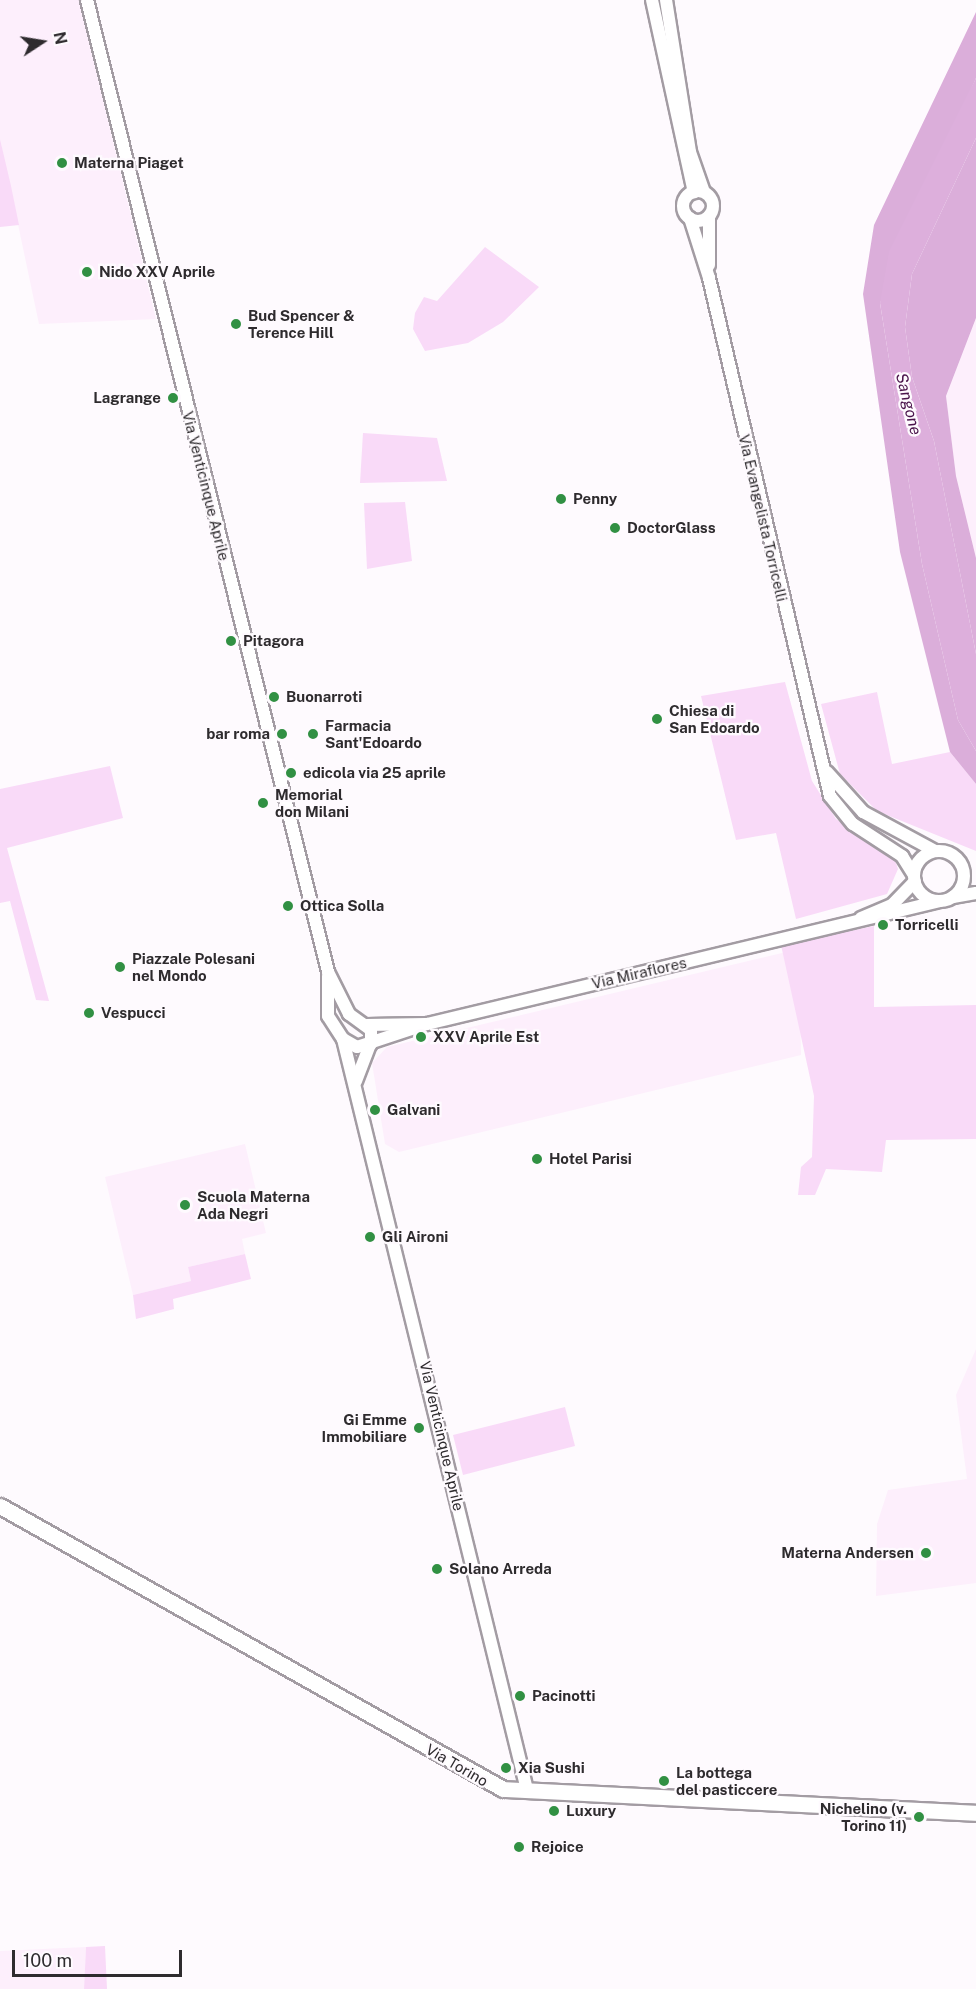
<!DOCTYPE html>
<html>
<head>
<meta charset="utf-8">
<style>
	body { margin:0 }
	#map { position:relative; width:976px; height:1989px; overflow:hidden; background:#fefafe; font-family:"Public Sans",sans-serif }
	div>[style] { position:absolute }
	.built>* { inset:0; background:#fdeffc }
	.green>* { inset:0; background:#f9daf8 }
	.forest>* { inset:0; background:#dbaeda }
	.water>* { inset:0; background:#ddafdc }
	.roads { filter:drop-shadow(2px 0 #a39ca3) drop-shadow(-2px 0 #a39ca3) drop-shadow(0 2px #a39ca3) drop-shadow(0 -2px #a39ca3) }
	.minor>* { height:12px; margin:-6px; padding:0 6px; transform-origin:6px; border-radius:6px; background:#fff }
	.minor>.ring { margin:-6px; padding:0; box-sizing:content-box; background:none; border:12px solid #fff; border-radius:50% }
	.major>* { height:15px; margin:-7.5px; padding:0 7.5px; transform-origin:7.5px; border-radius:7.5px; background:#fff }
	.dots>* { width:16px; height:16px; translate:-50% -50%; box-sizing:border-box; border:3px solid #fefafe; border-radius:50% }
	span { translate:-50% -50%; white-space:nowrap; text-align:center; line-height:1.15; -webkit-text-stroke:4.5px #fefafe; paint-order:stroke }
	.poi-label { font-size:15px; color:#2e2b2e; font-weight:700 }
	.left { translate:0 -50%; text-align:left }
	.right { translate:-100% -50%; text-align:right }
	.street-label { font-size:15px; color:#2e2b2e }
	.water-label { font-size:16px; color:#4a144b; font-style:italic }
	.north { position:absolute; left:12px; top:12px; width:60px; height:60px; -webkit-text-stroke:4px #fefafe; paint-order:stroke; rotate:78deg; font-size:16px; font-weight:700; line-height:24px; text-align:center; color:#2e2b2e }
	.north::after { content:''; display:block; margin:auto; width:21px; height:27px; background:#2e2b2e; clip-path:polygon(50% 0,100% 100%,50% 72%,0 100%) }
	.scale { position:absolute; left:12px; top:1950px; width:170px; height:27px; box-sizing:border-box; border:3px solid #2e2b2e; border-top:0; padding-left:8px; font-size:18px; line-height:21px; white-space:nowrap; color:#2e2b2e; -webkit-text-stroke:4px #fefafe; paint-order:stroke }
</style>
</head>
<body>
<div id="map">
	<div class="built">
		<div style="clip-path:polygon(0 0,79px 0,156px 319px,39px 324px,0 139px)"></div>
		<div style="clip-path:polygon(976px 318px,976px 558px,956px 476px,946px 396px)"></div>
		<div style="clip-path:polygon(799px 949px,801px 1055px,399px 1152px,385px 1144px,372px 1063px,387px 1047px)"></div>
		<div style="clip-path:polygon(245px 1144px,266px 1233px,242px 1239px,245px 1254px,188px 1267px,191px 1281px,133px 1295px,105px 1177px)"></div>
		<div style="clip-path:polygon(976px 1349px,976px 1583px,876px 1596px,877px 1524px,888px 1490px,967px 1479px,956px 1395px)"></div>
		<div style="clip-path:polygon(86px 1947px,84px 1989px,0 1989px,0 1951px)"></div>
	</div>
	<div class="green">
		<div style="clip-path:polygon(0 139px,11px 186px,19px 225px,0 227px)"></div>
		<div style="clip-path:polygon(485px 247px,539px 287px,503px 322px,468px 343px,425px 351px,413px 329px,415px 313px,424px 297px,437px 301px)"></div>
		<div style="clip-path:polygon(363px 433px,437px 438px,447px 481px,360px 483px)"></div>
		<div style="clip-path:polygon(405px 502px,412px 561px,367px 569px,364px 503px)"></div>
		<div style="clip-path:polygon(785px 682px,812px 781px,836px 819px,894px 857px,898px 869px,887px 894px,796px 919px,776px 833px,736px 840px,701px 696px)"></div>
		<div style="clip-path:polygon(877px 692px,892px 764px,950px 752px,976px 784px,976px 851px,877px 811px,840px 774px,821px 704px)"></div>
		<div style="clip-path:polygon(110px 766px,123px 818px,7px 848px,49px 1001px,36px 1000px,10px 901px,0 903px,0 789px)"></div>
		<div style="clip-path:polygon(874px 926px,874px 1007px,976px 1005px,976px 1139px,886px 1140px,882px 1172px,826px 1169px,815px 1195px,798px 1195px,801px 1167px,812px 1157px,814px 1096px,781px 945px)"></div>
		<div style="clip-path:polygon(245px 1254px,251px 1279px,173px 1299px,174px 1309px,136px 1319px,133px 1295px,191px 1281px,188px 1267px)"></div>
		<div style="clip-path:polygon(565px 1407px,575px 1446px,463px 1475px,453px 1435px)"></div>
		<div style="clip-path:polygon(105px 1946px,107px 1989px,84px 1989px,86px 1947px)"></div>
	</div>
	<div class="forest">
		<div style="clip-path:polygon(976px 12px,976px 78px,880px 303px,922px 564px,958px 720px,976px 751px,976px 784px,950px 752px,900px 552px,863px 294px,874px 225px)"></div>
		<div style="clip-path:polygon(976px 138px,976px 318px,946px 396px,956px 476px,976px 558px,976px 654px,934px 441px,912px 377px,905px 327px,912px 274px)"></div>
	</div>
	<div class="water">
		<div style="clip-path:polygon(976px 78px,976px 138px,912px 274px,905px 327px,912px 377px,934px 441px,976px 654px,976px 751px,958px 720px,922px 564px,880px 303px,889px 252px)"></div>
	</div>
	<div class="roads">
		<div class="minor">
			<div style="left:87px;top:0;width:1001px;rotate:76.07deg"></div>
			<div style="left:328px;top:972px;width:47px;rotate:63.4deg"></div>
			<div style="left:349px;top:1014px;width:27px;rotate:36deg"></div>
			<div style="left:371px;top:1030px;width:14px;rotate:90deg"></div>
			<div style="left:652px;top:0;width:197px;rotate:77.7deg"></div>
			<div style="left:666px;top:0;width:154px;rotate:81deg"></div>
			<div style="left:690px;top:152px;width:42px;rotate:70.7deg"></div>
			<div class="ring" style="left:683px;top:191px;width:18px;height:18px"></div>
			<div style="left:709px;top:216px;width:49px;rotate:90deg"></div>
			<div style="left:690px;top:218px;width:63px;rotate:72.4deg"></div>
			<div style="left:709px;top:278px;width:532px;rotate:76.85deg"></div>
			<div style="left:830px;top:796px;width:36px;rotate:51deg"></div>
			<div style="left:853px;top:824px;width:59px;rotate:33.1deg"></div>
			<div style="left:902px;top:856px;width:22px;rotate:58deg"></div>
			<div style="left:827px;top:772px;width:54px;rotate:48deg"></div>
			<div style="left:863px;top:812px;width:82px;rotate:28.4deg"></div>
			<div class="ring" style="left:914px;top:851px;width:38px;height:38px"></div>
			<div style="left:953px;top:897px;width:23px;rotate:-10deg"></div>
			<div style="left:861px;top:918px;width:34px;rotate:-23deg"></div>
			<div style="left:892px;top:905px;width:33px;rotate:-46deg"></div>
			<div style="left:328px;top:976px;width:40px;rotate:90deg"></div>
			<div style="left:328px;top:1016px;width:27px;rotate:57deg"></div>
			<div style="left:343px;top:1039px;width:16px;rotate:30deg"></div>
			<div style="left:357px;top:1047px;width:74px;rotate:-18.2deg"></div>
			<div style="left:427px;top:1024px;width:528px;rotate:-13.48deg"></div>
			<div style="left:367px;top:1025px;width:59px;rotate:-1deg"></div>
			<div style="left:343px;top:1039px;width:773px;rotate:76.23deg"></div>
			<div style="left:356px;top:1081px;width:40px;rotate:-69deg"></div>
		</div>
		<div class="major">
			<div style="left:0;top:1506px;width:577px;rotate:29.36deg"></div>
			<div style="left:503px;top:1789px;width:474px;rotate:2.9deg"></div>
		</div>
	</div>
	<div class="dots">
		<div style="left:62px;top:163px;background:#319043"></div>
		<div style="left:87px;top:272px;background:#319043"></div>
		<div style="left:236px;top:324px;background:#319043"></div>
		<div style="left:173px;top:398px;background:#319043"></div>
		<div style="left:561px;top:499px;background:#319043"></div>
		<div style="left:615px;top:528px;background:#319043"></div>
		<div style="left:231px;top:641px;background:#319043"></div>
		<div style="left:274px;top:697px;background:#319043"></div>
		<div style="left:657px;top:719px;background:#319043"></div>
		<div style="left:282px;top:734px;background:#319043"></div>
		<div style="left:313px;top:734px;background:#319043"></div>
		<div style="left:291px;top:773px;background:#319043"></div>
		<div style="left:263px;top:803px;background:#319043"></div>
		<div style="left:288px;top:906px;background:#319043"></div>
		<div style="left:883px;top:925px;background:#319043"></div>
		<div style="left:120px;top:967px;background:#319043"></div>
		<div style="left:89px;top:1013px;background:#319043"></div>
		<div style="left:421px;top:1037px;background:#319043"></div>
		<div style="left:375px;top:1110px;background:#319043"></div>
		<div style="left:537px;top:1159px;background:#319043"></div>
		<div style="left:185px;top:1205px;background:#319043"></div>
		<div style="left:370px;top:1237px;background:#319043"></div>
		<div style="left:419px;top:1428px;background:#319043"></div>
		<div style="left:926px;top:1553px;background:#319043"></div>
		<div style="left:437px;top:1569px;background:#319043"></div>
		<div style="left:520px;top:1696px;background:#319043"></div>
		<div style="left:506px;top:1768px;background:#319043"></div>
		<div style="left:664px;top:1781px;background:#319043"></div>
		<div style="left:554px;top:1811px;background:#319043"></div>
		<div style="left:919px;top:1817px;background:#319043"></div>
		<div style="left:519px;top:1847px;background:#319043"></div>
	</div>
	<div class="poi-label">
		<span class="left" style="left:74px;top:163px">Materna Piaget</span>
		<span class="left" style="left:99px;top:272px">Nido XXV Aprile</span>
		<span class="left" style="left:248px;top:324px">Bud Spencer &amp;<br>Terence Hill</span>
		<span class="right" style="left:161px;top:398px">Lagrange</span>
		<span class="left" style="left:573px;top:499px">Penny</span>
		<span class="left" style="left:627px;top:528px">DoctorGlass</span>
		<span class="left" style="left:243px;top:641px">Pitagora</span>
		<span class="left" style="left:286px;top:697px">Buonarroti</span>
		<span class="left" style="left:669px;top:719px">Chiesa di<br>San Edoardo</span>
		<span class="left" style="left:325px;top:734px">Farmacia<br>Sant'Edoardo</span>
		<span class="right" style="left:270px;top:734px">bar roma</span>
		<span class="left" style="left:303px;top:773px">edicola via 25 aprile</span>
		<span class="left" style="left:275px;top:803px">Memorial<br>don Milani</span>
		<span class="left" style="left:300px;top:906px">Ottica Solla</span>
		<span class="left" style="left:895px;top:925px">Torricelli</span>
		<span class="left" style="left:132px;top:967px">Piazzale Polesani<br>nel Mondo</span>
		<span class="left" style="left:101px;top:1013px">Vespucci</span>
		<span class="left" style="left:433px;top:1037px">XXV Aprile Est</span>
		<span class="left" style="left:387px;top:1110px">Galvani</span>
		<span class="left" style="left:549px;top:1159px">Hotel Parisi</span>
		<span class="left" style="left:197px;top:1205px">Scuola Materna<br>Ada Negri</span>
		<span class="left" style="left:382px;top:1237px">Gli Aironi</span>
		<span class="right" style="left:407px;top:1428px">Gi Emme<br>Immobiliare</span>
		<span class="right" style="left:914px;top:1553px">Materna Andersen</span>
		<span class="left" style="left:449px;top:1569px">Solano Arreda</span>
		<span class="left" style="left:532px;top:1696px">Pacinotti</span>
		<span class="left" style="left:518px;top:1768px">Xia Sushi</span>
		<span class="left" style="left:676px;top:1781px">La bottega<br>del pasticcere</span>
		<span class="right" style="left:907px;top:1817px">Nichelino (v.<br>Torino 11)</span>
		<span class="left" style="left:566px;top:1811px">Luxury</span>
		<span class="left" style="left:531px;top:1847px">Rejoice</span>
	</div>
	<div class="street-label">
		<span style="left:206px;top:486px;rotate:76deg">Via Venticinque Aprile</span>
		<span style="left:763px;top:518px;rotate:77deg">Via Evangelista Torricelli</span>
		<span style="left:639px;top:973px;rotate:-13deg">Via Miraflores</span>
		<span style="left:442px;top:1436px;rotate:77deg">Via Venticinque Aprile</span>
		<span style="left:457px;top:1765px;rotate:30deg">Via Torino</span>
	</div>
	<div class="water-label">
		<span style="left:908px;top:404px;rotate:76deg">Sangone</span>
	</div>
	<div class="north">N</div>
	<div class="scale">100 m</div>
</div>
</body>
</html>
